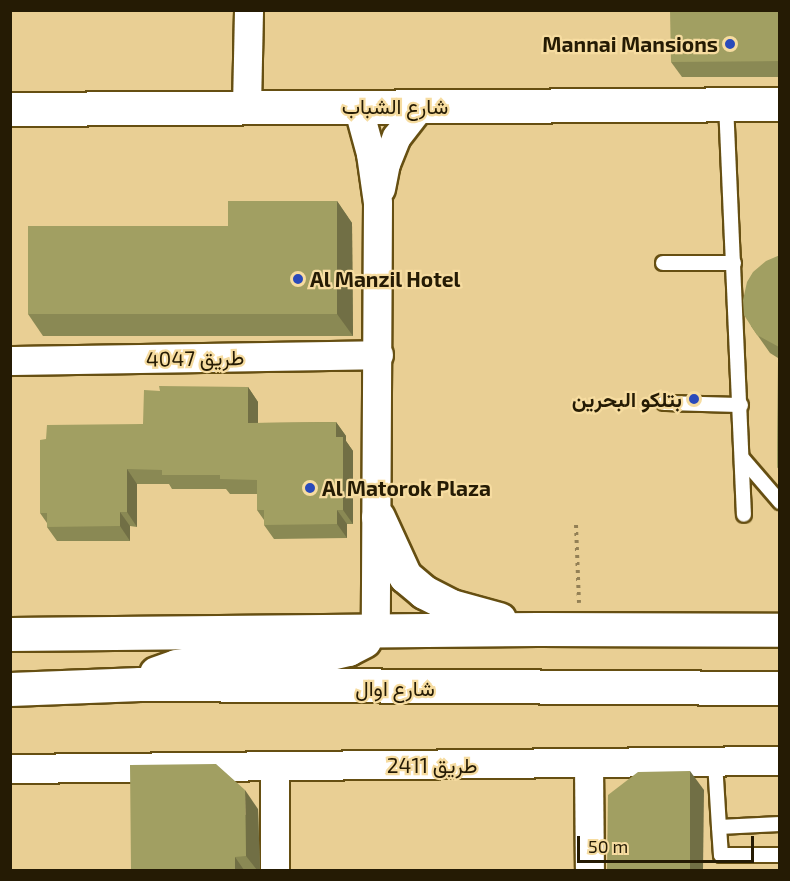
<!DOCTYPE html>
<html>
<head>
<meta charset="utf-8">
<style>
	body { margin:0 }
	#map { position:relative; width:790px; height:881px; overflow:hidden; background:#e9cf94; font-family:"Exo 2",Vazirmatn,sans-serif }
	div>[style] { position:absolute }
	.path>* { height:4px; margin-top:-2px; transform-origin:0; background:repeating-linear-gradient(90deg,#938055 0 3px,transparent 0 7.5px) }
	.roads { filter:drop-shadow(2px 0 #664f12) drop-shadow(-2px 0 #664f12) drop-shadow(0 2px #664f12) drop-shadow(0 -2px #664f12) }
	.lane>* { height:14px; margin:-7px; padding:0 7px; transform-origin:7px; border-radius:7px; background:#fff }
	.street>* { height:28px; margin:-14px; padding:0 14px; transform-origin:14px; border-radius:14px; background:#fff }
	.secondary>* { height:33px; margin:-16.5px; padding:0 16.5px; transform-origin:16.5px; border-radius:16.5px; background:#fff }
	.wall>* { inset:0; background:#8a8954 }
	.shaded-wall>* { inset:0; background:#716f45 }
	.building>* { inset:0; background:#a19f62 }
	.dots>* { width:16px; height:16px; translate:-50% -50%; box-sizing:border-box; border:3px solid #f6dca0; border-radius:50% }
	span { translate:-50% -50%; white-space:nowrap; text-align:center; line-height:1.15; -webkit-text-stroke:4.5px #f6dca0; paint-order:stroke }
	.poi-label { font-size:21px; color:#251b04; font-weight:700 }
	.right { translate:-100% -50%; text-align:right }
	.left { translate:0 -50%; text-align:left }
	.street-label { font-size:21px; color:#251b04 }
	.frame { position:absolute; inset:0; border:12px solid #251b04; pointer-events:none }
	.scale { position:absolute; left:577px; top:836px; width:177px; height:27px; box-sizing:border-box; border:3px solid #251b04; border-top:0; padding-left:8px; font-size:18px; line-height:21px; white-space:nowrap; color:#251b04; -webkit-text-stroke:4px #f6dca0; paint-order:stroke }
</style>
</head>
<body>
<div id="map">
	<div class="path">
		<div style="left:576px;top:525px;width:78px;rotate:87.8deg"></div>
	</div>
	<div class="roads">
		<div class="lane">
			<div style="left:726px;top:104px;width:411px;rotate:87.5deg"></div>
			<div style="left:663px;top:263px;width:71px"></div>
			<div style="left:664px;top:403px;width:77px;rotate:1.5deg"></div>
			<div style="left:743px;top:459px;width:57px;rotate:49.3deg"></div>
			<div style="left:715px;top:762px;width:65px;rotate:86.5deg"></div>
			<div style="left:719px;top:827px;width:61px;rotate:-2.8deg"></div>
			<div style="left:719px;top:827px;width:28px;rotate:86deg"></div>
			<div style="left:721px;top:855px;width:59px"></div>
		</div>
		<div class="street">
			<div style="left:358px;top:106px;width:50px;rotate:74.8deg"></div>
			<div style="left:371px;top:154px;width:49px;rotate:81.9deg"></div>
			<div style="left:378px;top:203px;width:429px;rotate:90.3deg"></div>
			<div style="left:247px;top:107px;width:97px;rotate:-88.8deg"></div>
			<div style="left:381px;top:189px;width:25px;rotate:-79deg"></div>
			<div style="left:386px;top:164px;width:29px;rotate:-68deg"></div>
			<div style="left:397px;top:137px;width:39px;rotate:-52deg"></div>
			<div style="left:10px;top:361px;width:369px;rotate:-0.9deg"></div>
			<div style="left:589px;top:764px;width:106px;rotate:89.5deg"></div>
			<div style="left:10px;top:769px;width:770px;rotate:-0.6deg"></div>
			<div style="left:275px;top:870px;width:104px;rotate:-90deg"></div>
		</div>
		<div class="secondary">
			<div style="left:10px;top:109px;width:770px;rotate:-0.37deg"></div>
			<div style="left:378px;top:517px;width:65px;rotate:65.4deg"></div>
			<div style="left:405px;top:576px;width:25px;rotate:40deg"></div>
			<div style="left:424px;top:592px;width:30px;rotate:27deg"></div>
			<div style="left:451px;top:606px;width:50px;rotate:15.2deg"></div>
			<div style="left:10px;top:634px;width:528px;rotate:-0.54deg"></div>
			<div style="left:538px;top:629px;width:242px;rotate:0.2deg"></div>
			<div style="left:156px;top:673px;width:21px;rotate:-19deg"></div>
			<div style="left:176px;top:666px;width:24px;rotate:-9deg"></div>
			<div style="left:200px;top:662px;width:118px;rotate:-2.9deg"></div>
			<div style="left:318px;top:656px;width:31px;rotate:-13deg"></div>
			<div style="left:348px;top:649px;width:18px;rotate:-27deg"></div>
			<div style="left:10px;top:689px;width:130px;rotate:-2.2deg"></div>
			<div style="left:140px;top:684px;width:640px;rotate:0.36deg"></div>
		</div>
	</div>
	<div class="wall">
		<div style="clip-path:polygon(780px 10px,780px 77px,682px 77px,671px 62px)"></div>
		<div style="clip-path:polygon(337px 201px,352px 223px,353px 336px,43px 336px,28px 314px,228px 226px)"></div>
		<div style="clip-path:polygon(780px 255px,780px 471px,777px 467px,778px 358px,770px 353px,751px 326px)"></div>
		<div style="clip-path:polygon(248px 387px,258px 402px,258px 423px,336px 422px,346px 436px,346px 441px,353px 451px,353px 524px,347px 524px,347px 538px,274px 539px,264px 525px,264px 520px,257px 510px,257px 494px,230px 494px,226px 489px,172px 489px,169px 484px,137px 484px,137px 527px,130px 526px,130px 541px,57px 541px,47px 527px,47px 523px,40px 513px,46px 439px,143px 424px,160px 391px)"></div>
		<div style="clip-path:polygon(258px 809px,260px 870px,131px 870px)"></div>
	</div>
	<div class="shaded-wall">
		<div style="clip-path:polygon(337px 201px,352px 223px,353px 336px,337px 314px)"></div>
		<div style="clip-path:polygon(248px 387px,258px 402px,258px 437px,248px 423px)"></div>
		<div style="clip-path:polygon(336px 422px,346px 436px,346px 441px,353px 451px,353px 524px,343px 510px,336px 437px)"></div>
		<div style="clip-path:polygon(127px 469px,137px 484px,137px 527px,127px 512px)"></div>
		<div style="clip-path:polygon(337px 510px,347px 524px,347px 538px,337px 524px)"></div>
		<div style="clip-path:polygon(120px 512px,130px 526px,130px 541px,120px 526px)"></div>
		<div style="clip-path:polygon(690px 771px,704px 790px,703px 870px,690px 870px)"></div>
		<div style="clip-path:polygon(245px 790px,258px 809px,260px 870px,257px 870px,246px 856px)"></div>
		<div style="clip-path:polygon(235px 857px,244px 870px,235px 870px)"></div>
	</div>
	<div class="building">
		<div style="clip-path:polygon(670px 10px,780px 10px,780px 61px,671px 62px)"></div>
		<div style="clip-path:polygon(228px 201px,337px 201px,337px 314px,28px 314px,28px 226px,228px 226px)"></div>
		<div style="clip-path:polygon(780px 255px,780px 467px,777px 467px,779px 347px,757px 335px,751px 326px,744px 315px,743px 300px,747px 282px,753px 272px,766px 261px)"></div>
		<div style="clip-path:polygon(159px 386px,248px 387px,248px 423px,336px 422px,336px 437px,343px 437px,343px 510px,337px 510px,337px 524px,264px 525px,264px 510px,257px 510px,257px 480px,220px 479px,220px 475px,162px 475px,162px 470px,127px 469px,127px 512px,120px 512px,120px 526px,47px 527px,47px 513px,40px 513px,40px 440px,46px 439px,47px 425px,143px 424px,144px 390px,160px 391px)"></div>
		<div style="clip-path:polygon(216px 764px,245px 790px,246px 856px,235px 857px,235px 870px,131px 870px,130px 765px)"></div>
		<div style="clip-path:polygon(690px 771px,690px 870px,607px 870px,608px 795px,638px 772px)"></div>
	</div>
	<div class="dots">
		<div style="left:730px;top:44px;background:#2a4aba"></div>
		<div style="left:298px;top:279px;background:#2a4aba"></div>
		<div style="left:694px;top:399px;background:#2a4aba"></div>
		<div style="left:310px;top:488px;background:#2a4aba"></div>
	</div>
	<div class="poi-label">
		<span class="right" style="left:718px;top:44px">Mannai Mansions</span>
		<span class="left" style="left:310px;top:279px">Al Manzil Hotel</span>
		<span class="right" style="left:682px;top:399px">بتلكو البحرين</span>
		<span class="left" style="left:322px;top:488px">Al Matorok Plaza</span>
	</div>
	<div class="street-label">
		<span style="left:395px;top:106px">شارع الشباب</span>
		<span style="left:195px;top:358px;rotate:-1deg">طريق 4047</span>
		<span style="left:395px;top:688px">شارع اوال</span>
		<span style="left:432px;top:765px">طريق 2411</span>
	</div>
	<div class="frame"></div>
	<div class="scale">50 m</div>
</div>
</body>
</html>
